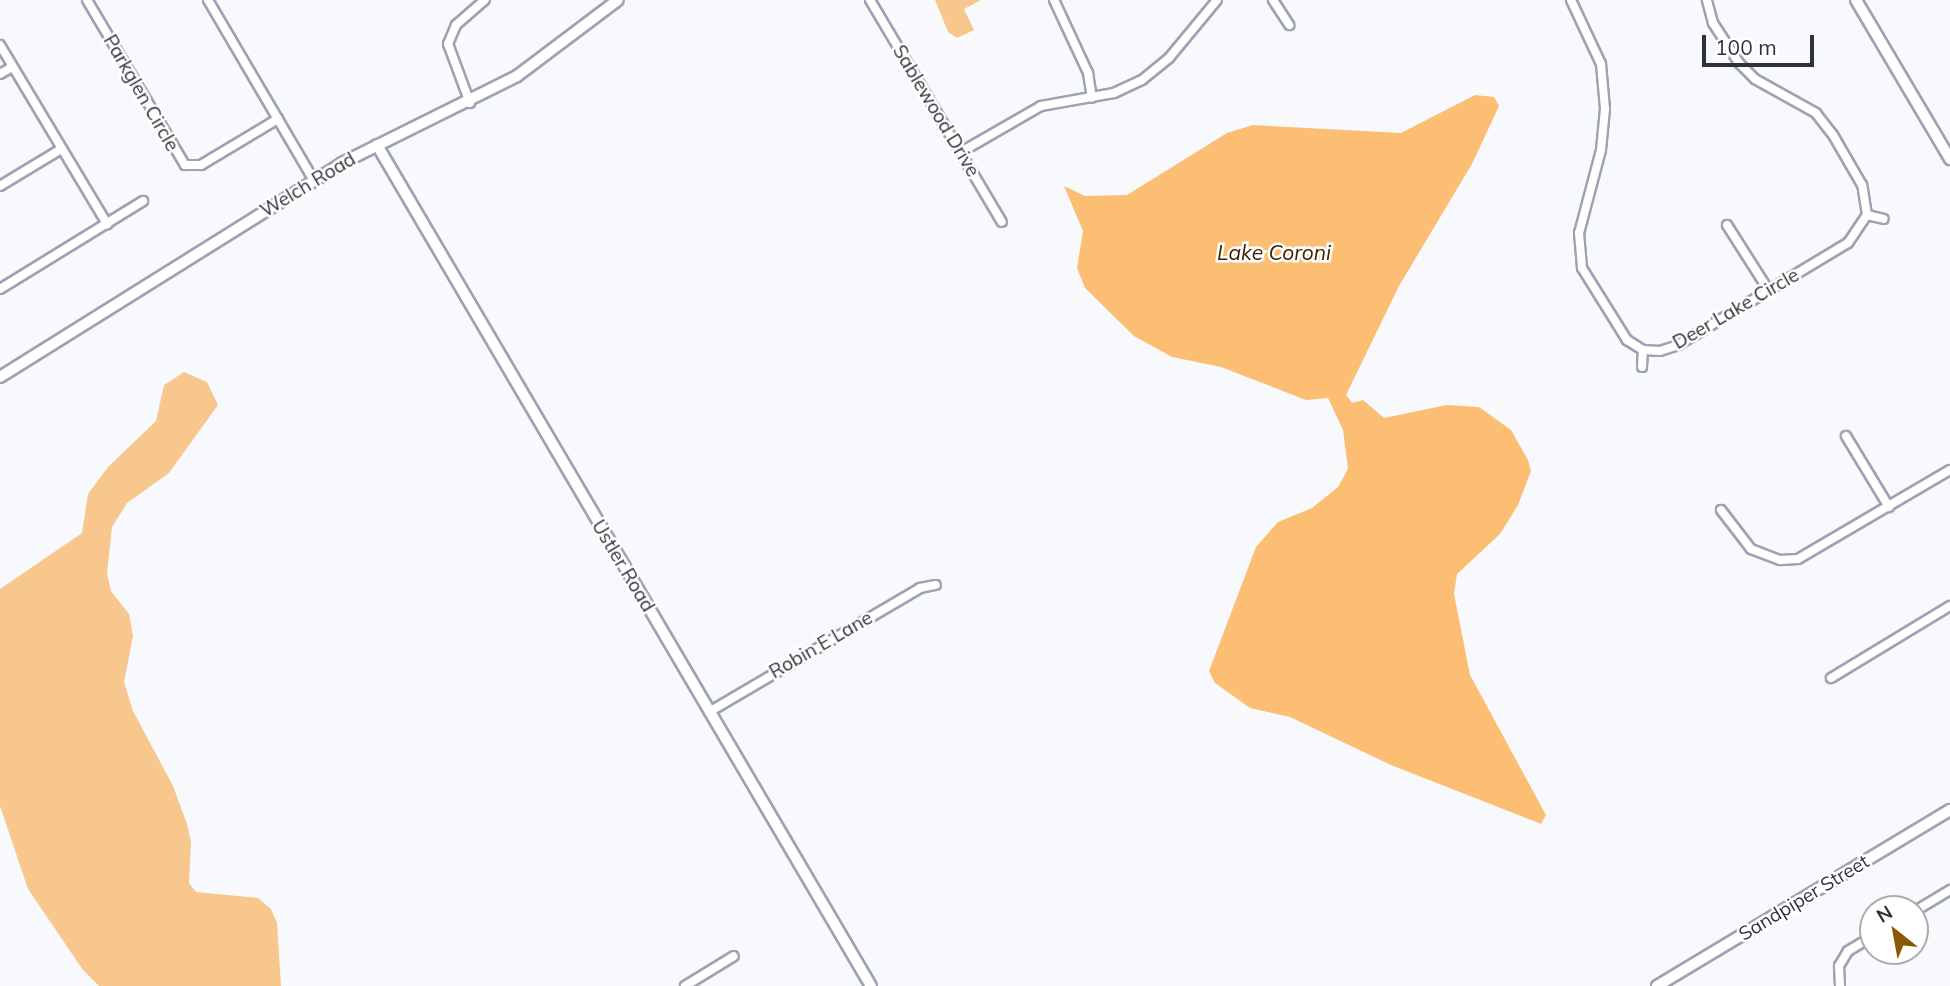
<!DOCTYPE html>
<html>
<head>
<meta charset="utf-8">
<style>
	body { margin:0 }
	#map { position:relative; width:1950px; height:986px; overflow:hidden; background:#f8f9fc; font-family:Mulish,sans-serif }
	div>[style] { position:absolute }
	.green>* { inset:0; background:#f8c78e }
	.water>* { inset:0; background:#fbbe73 }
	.roads { filter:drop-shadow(2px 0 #9ea2b2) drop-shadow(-2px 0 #9ea2b2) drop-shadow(0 2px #9ea2b2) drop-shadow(0 -2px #9ea2b2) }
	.street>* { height:8px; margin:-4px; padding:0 4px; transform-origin:4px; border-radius:4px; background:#fff }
	.secondary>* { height:10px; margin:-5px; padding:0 5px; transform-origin:5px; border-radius:5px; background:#fff }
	span { translate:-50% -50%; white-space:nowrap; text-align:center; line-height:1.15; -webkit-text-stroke:5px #fff; paint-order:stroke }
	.street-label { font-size:19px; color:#303239 }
	.water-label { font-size:21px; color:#3c2503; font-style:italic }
	.north { position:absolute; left:1859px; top:895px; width:70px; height:70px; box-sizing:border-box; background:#fff; border:2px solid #acadb0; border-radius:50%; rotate:329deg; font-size:19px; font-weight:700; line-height:28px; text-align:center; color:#303239 }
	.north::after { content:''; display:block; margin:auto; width:24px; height:32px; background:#8b5904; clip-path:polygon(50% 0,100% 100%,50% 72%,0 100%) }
	.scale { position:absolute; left:1702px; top:35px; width:112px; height:32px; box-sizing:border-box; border:4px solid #303239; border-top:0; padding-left:9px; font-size:21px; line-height:24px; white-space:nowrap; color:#303239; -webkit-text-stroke:5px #fff; paint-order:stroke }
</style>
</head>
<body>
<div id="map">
	<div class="green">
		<div style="clip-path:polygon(935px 0,981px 0,964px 9px,974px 30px,957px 38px,948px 32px)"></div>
		<div style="clip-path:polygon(184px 372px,207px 382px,218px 405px,169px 473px,127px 503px,112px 527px,107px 573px,111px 591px,129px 614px,133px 636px,124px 682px,133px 711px,173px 786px,187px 824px,191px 842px,189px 883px,196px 892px,258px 898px,271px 909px,277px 923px,281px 986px,99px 986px,83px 970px,28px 889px,0 806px,0 589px,82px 533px,88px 494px,108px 467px,156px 421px,164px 385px)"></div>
	</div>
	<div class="water">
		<div style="clip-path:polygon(1475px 95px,1494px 97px,1499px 106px,1472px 164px,1399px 286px,1346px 395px,1352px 403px,1363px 400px,1384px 418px,1447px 405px,1479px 407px,1511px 430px,1528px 460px,1531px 471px,1518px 505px,1500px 534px,1457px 574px,1454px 594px,1470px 675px,1546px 815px,1541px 824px,1391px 765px,1290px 717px,1250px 708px,1215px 683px,1209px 671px,1256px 547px,1278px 522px,1312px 508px,1338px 487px,1348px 469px,1343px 430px,1328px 398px,1306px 400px,1221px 367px,1172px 357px,1134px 336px,1085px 288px,1077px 268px,1083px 231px,1064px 186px,1085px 196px,1127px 195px,1227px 133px,1253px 125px,1401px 133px)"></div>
	</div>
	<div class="roads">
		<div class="street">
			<div style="left:87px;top:0;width:192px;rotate:59.3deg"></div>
			<div style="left:185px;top:165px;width:16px"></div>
			<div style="left:201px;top:165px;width:90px;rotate:-30.9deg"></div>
			<div style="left:208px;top:0;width:210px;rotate:59.6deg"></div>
			<div style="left:870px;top:0;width:258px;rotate:59.3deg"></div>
			<div style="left:1054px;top:0;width:81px;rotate:65deg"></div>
			<div style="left:1088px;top:73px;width:25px;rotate:81deg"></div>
			<div style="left:1273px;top:0;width:30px;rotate:57deg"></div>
			<div style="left:1571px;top:0;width:71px;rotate:64.9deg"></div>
			<div style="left:1601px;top:64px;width:45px;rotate:84.9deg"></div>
			<div style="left:1605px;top:109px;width:41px;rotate:95.6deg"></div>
			<div style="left:1601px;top:150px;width:86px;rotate:104.8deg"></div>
			<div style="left:1579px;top:233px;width:35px;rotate:85deg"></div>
			<div style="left:1582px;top:268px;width:85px;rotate:58deg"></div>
			<div style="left:1627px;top:340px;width:19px;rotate:32deg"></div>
			<div style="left:1643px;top:350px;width:17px;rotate:3deg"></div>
			<div style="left:1660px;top:351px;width:19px;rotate:-18deg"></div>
			<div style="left:1678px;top:345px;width:198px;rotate:-31deg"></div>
			<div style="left:1848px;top:243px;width:34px;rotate:-56deg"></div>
			<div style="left:1867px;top:215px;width:30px;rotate:-99deg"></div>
			<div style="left:1862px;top:185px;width:58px;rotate:-120.1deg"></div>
			<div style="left:1833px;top:135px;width:28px;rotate:-128deg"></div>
			<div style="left:1816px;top:113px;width:70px;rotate:-150.9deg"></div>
			<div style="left:1755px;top:79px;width:23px;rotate:-135deg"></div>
			<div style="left:1739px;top:63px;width:48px;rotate:-123deg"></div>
			<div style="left:1713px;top:23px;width:24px;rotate:-105deg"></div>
			<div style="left:0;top:45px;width:209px;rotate:59.1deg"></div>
			<div style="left:0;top:74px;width:14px;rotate:-30deg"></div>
			<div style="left:470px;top:103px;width:63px;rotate:-110.4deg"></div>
			<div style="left:448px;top:44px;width:21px;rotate:-67deg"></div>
			<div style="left:456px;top:25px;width:38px;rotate:-41deg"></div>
			<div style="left:961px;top:152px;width:92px;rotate:-29.9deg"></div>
			<div style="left:1041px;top:106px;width:74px;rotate:-10.1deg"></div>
			<div style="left:1114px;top:93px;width:31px;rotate:-25deg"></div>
			<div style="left:1142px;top:80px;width:35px;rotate:-39deg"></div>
			<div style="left:1169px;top:58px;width:75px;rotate:-50.4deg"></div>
			<div style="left:0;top:186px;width:71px;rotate:-31.2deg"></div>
			<div style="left:1867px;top:215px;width:17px;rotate:13deg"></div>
			<div style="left:1727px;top:225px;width:78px;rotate:57.5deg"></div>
			<div style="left:0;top:289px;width:168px;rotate:-31.6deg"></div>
			<div style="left:1642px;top:367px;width:17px;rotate:-87deg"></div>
			<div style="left:1846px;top:436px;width:83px;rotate:58.8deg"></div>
			<div style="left:1721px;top:510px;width:49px;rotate:52.4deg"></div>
			<div style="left:1751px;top:549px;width:31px;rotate:21deg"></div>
			<div style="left:1780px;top:560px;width:18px;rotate:-3deg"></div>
			<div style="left:1798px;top:559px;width:176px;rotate:-30.4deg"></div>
			<div style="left:1831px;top:678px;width:139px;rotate:-31.2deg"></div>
			<div style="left:709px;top:712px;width:245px;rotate:-30.4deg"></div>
			<div style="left:920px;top:588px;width:16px;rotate:-11deg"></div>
			<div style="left:1915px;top:911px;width:41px;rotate:-31deg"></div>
			<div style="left:685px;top:986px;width:57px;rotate:-31.5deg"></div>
			<div style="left:1840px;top:986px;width:20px;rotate:-93deg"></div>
			<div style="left:1839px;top:966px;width:17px;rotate:-59deg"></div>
			<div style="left:1848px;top:951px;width:29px;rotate:-31deg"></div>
		</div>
		<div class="secondary">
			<div style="left:1856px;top:0;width:185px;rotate:59.4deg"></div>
			<div style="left:377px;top:145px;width:975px;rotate:59.57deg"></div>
			<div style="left:0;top:377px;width:403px;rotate:-32deg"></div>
			<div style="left:342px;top:163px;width:195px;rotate:-26.4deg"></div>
			<div style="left:517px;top:76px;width:126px;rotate:-37deg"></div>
			<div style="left:1657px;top:986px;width:342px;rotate:-31deg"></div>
		</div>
	</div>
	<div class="street-label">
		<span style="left:141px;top:93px;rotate:60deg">Parkglen Circle</span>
		<span style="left:936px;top:111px;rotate:59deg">Sablewood Drive</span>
		<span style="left:308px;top:185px;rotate:-31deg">Welch Road</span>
		<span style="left:1736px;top:309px;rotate:-30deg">Deer Lake Circle</span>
		<span style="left:623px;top:566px;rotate:59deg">Ustler Road</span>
		<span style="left:821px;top:645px;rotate:-30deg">Robin E Lane</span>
		<span style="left:1804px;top:898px;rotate:-31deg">Sandpiper Street</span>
	</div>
	<div class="water-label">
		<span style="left:1274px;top:252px">Lake Coroni</span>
	</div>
	<div class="north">N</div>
	<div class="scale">100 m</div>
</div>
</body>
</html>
